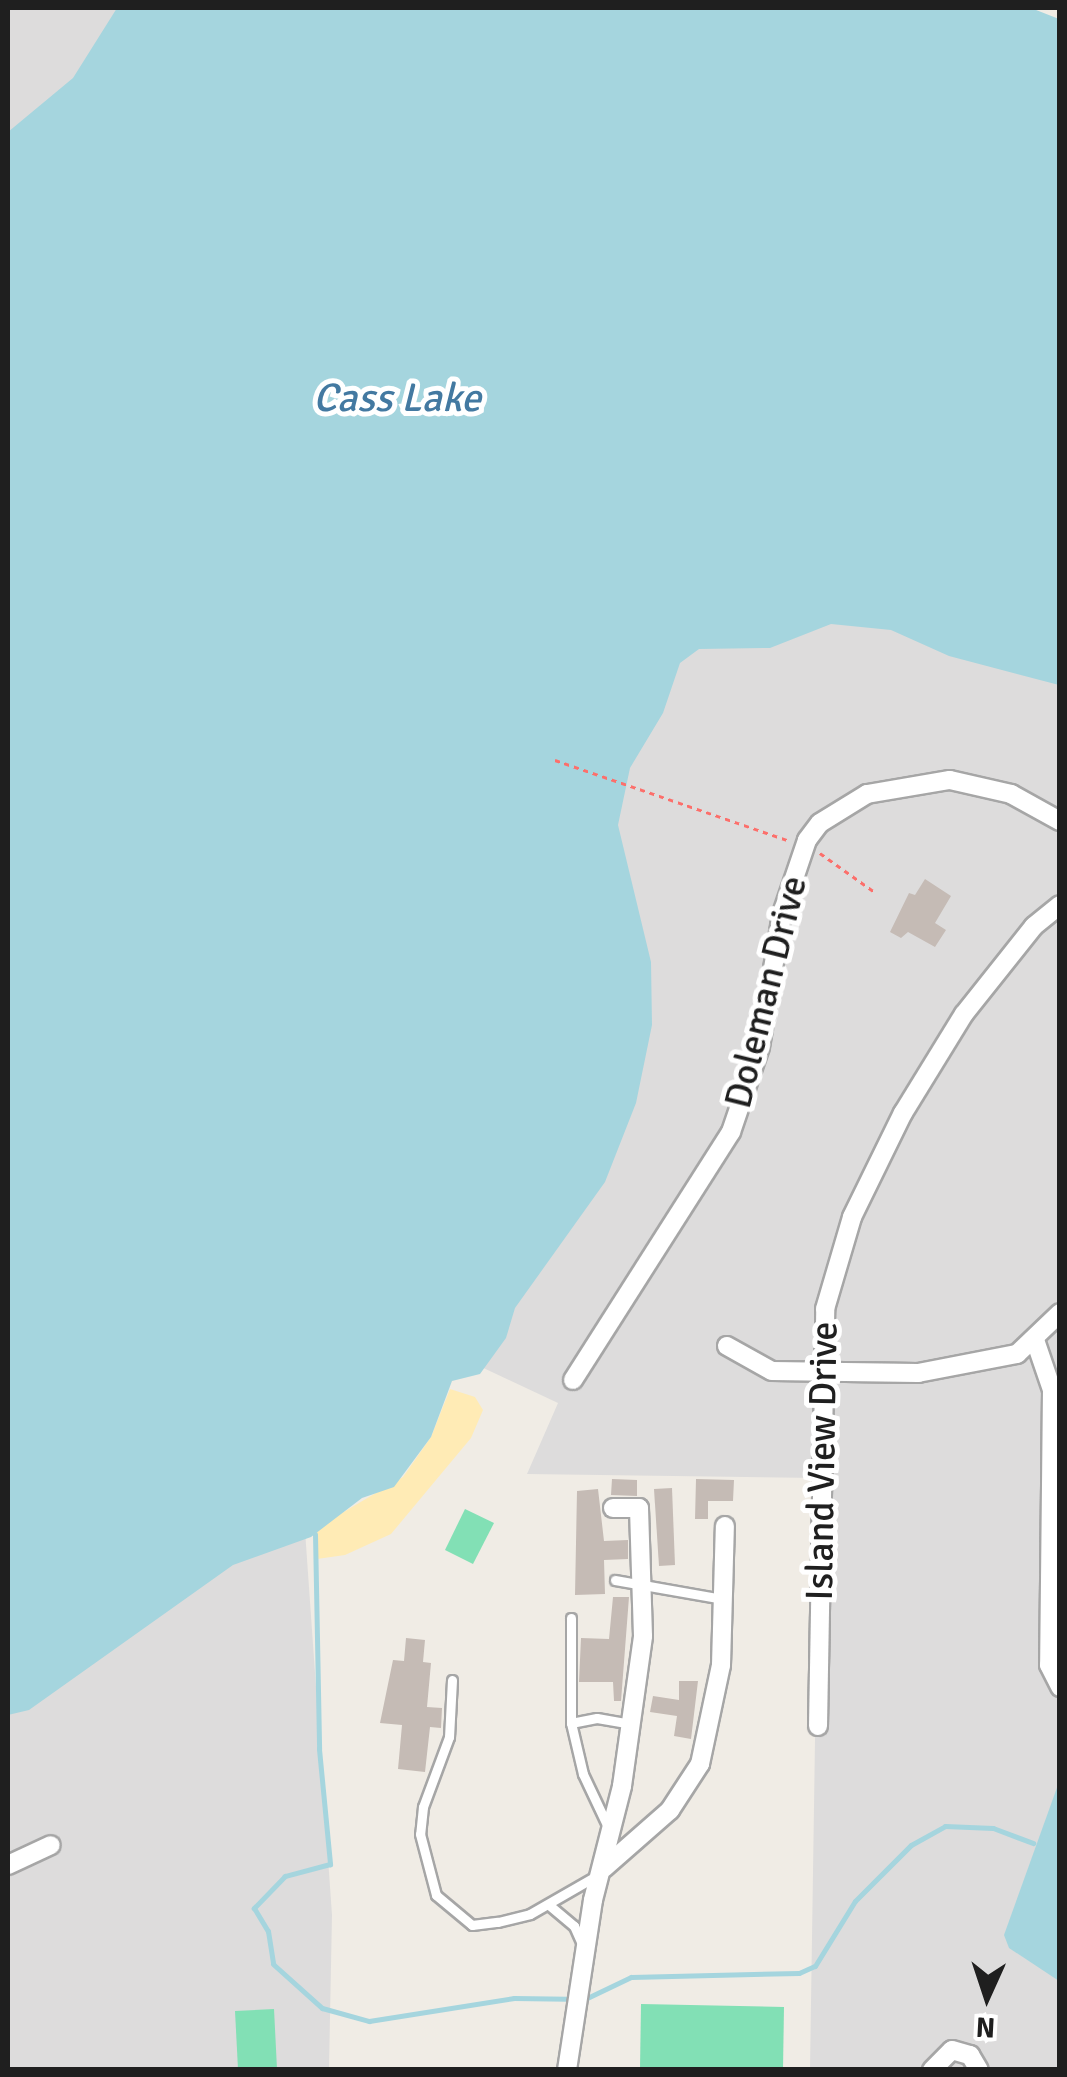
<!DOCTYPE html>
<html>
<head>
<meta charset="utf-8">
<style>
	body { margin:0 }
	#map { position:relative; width:1067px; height:2077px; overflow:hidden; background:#f0ece5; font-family:Signika,sans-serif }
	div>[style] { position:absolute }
	.residential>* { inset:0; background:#dddcdc }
	.sand>* { inset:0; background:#ffebb5 }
	.pitch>* { inset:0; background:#82e0b5 }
	.water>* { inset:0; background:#a5d5de }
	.stream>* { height:5px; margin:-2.5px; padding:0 2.5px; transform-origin:2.5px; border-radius:2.5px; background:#a5d5de }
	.building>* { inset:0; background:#c5bbb5 }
	.path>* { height:2.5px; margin-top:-1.25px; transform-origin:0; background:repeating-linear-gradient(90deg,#fc6f6b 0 5px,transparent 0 10px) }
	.roads { filter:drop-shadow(2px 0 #a6a6a6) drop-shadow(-2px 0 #a6a6a6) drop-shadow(0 2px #a6a6a6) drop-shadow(0 -2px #a6a6a6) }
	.service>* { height:9px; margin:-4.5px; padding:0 4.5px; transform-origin:4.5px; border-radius:4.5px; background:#fff }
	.minor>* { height:18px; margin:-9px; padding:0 9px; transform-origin:9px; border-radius:9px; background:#fff }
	span { translate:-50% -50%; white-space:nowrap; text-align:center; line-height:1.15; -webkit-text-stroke:10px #fff; paint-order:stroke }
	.street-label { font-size:38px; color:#1f1f1f }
	.water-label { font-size:40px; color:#4379a1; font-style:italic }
	.frame { position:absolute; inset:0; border:10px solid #1f1f1f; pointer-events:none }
	.north { position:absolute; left:937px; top:1947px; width:100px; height:100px; -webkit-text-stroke:8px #fff; paint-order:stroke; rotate:183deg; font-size:28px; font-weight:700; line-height:40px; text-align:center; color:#1f1f1f }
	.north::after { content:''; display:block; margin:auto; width:35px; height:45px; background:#1f1f1f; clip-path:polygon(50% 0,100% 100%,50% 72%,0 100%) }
</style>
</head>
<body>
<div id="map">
	<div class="residential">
		<div style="clip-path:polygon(8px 8px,231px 8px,1059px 421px,1059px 2069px,810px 2069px,819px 1478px,527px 1474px,558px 1403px,443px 1349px,8px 711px)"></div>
		<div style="clip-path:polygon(299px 1445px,332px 1915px,329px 2069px,8px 2070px,8px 1559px)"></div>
	</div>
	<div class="sand">
		<div style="clip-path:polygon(450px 1389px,475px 1397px,483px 1410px,471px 1438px,391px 1534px,345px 1555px,317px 1559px,315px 1534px,325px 1523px,403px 1477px,431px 1437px)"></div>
	</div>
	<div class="pitch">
		<div style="clip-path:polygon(465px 1509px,494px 1523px,473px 1564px,445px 1550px)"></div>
		<div style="clip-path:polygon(641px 2004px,784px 2007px,783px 2069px,640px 2069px)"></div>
		<div style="clip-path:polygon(274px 2009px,277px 2069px,238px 2069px,235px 2011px)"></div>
	</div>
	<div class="water">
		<div style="clip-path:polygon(117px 8px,1031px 8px,1059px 19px,1059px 685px,949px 656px,891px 630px,831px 624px,770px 648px,699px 649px,680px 663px,663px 713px,630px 768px,618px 825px,651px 962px,652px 1025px,636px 1103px,605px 1182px,515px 1308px,506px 1338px,480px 1374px,452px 1381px,431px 1437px,394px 1487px,362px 1498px,311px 1537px,233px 1565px,29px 1710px,8px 1715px,8px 132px,73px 78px)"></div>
		<div style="clip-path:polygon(1059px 1782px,1060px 1981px,1059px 1981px,1009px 1948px,1004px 1935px)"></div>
	</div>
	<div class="stream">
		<div style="left:315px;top:1534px;width:215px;rotate:88.9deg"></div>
		<div style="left:319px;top:1749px;width:116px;rotate:84.5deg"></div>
		<div style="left:330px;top:1864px;width:47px;rotate:165.1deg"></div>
		<div style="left:285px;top:1876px;width:45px;rotate:134.1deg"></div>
		<div style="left:254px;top:1908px;width:27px;rotate:59deg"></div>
		<div style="left:268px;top:1931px;width:33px;rotate:81deg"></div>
		<div style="left:273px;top:1964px;width:66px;rotate:41.9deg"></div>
		<div style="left:322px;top:2008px;width:49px;rotate:15.5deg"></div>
		<div style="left:369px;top:2021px;width:147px;rotate:-9deg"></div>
		<div style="left:514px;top:1998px;width:71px;rotate:0.8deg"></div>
		<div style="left:585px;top:1999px;width:51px;rotate:-25.6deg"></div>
		<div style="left:631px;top:1977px;width:168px;rotate:-1.4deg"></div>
		<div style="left:799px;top:1973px;width:17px;rotate:-24deg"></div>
		<div style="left:815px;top:1966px;width:76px;rotate:-58.4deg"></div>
		<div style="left:855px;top:1901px;width:79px;rotate:-45deg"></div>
		<div style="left:911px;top:1845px;width:39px;rotate:-29deg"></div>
		<div style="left:945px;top:1826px;width:48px;rotate:2.4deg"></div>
		<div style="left:993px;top:1828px;width:43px;rotate:20.6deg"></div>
	</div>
	<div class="building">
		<div style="clip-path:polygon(925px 879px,951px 896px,935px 923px,946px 930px,935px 947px,908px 932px,901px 938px,890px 932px,909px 893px,915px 895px)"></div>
		<div style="clip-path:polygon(612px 1479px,637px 1480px,637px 1496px,611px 1495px)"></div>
		<div style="clip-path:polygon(696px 1479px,734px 1480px,733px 1501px,708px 1501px,708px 1519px,695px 1519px)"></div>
		<div style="clip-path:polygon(672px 1488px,675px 1565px,659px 1566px,654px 1489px)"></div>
		<div style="clip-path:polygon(598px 1489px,604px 1541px,628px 1540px,628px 1559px,604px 1560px,605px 1594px,575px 1595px,577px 1491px)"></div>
		<div style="clip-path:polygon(613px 1597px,629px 1597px,621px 1701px,614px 1701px,613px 1682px,579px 1682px,581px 1638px,609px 1639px)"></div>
		<div style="clip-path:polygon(406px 1638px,425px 1640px,423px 1662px,431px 1663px,427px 1707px,442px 1708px,441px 1728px,430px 1727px,425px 1772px,398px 1769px,402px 1725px,380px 1723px,393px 1660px,404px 1661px)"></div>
		<div style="clip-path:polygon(679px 1681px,698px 1681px,691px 1739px,674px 1736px,677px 1716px,650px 1712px,653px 1696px,679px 1700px)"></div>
	</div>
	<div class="path">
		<div style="left:555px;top:760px;width:249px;rotate:19deg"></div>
		<div style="left:820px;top:853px;width:69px;rotate:35.5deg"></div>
	</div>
	<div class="roads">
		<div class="service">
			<div style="left:615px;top:1580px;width:110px;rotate:10deg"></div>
			<div style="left:452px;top:1680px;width:57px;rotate:93deg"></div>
			<div style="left:449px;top:1737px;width:75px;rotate:110.4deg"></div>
			<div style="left:423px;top:1807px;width:27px;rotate:96deg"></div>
			<div style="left:420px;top:1834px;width:63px;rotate:75.3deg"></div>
			<div style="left:436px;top:1895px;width:47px;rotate:39.8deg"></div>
			<div style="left:472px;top:1925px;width:26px;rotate:-7deg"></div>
			<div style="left:498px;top:1922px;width:33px;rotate:-14deg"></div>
			<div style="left:530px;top:1914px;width:76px;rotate:-29.9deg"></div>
			<div style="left:571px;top:1723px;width:105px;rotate:-90deg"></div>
			<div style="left:609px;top:1829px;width:61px;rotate:-115.3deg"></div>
			<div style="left:583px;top:1774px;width:52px;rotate:-103.2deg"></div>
			<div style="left:571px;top:1723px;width:26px;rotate:-11deg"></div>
			<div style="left:597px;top:1718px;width:34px;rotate:10deg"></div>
			<div style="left:549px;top:1905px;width:33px;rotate:40deg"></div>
			<div style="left:574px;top:1926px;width:20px;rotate:66deg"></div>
		</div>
		<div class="minor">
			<div style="left:1035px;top:1340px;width:53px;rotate:71.2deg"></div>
			<div style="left:1052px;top:1390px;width:275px;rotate:90.6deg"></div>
			<div style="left:1049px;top:1665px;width:25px;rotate:63deg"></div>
			<div style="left:727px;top:1346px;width:51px;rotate:29.1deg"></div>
			<div style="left:772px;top:1371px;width:146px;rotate:0.8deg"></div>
			<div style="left:918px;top:1373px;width:101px;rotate:-10.9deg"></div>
			<div style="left:1017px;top:1354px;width:59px;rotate:-43.6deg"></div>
			<div style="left:573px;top:1380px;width:294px;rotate:-57.5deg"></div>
			<div style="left:731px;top:1132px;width:90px;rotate:-71.2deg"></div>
			<div style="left:760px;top:1047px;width:135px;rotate:-80.6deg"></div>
			<div style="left:782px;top:914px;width:78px;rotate:-71.3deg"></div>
			<div style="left:807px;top:840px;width:21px;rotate:-53deg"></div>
			<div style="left:820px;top:823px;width:55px;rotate:-31.7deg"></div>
			<div style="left:867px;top:794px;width:84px;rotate:-9.6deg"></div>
			<div style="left:950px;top:780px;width:63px;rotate:12.9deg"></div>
			<div style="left:1011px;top:794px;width:56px;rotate:28.9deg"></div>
			<div style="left:818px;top:1726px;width:417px;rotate:-89deg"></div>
			<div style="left:825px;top:1309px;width:96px;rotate:-73.6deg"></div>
			<div style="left:852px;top:1217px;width:116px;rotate:-63.9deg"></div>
			<div style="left:903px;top:1113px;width:116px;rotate:-58.4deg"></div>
			<div style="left:964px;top:1014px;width:112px;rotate:-51.5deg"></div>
			<div style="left:1034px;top:926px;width:33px;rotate:-39deg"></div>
			<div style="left:8px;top:1865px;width:47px;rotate:-24.9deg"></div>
			<div style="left:604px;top:1868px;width:88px;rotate:-41.3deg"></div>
			<div style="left:670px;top:1810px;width:55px;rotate:-56.9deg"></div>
			<div style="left:700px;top:1764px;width:101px;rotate:-78deg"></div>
			<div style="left:721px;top:1665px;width:139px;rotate:-88.4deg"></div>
			<div style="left:567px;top:2070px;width:172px;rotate:-81.3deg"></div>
			<div style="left:593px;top:1900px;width:118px;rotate:-75.7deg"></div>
			<div style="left:622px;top:1786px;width:151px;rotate:-82deg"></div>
			<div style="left:643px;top:1636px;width:128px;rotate:-91.8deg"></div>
			<div style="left:639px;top:1508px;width:26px;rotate:180deg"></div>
			<div style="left:932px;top:2070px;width:28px;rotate:-45deg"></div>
			<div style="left:952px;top:2050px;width:19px;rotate:16deg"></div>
			<div style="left:970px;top:2055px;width:17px;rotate:59deg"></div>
		</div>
	</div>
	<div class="street-label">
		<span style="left:766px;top:992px;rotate:-76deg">Doleman Drive</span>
		<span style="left:822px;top:1461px;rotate:-89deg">Island View Drive</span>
	</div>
	<div class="water-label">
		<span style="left:397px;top:398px">Cass Lake</span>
	</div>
	<div class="frame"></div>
	<div class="north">N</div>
</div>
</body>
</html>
